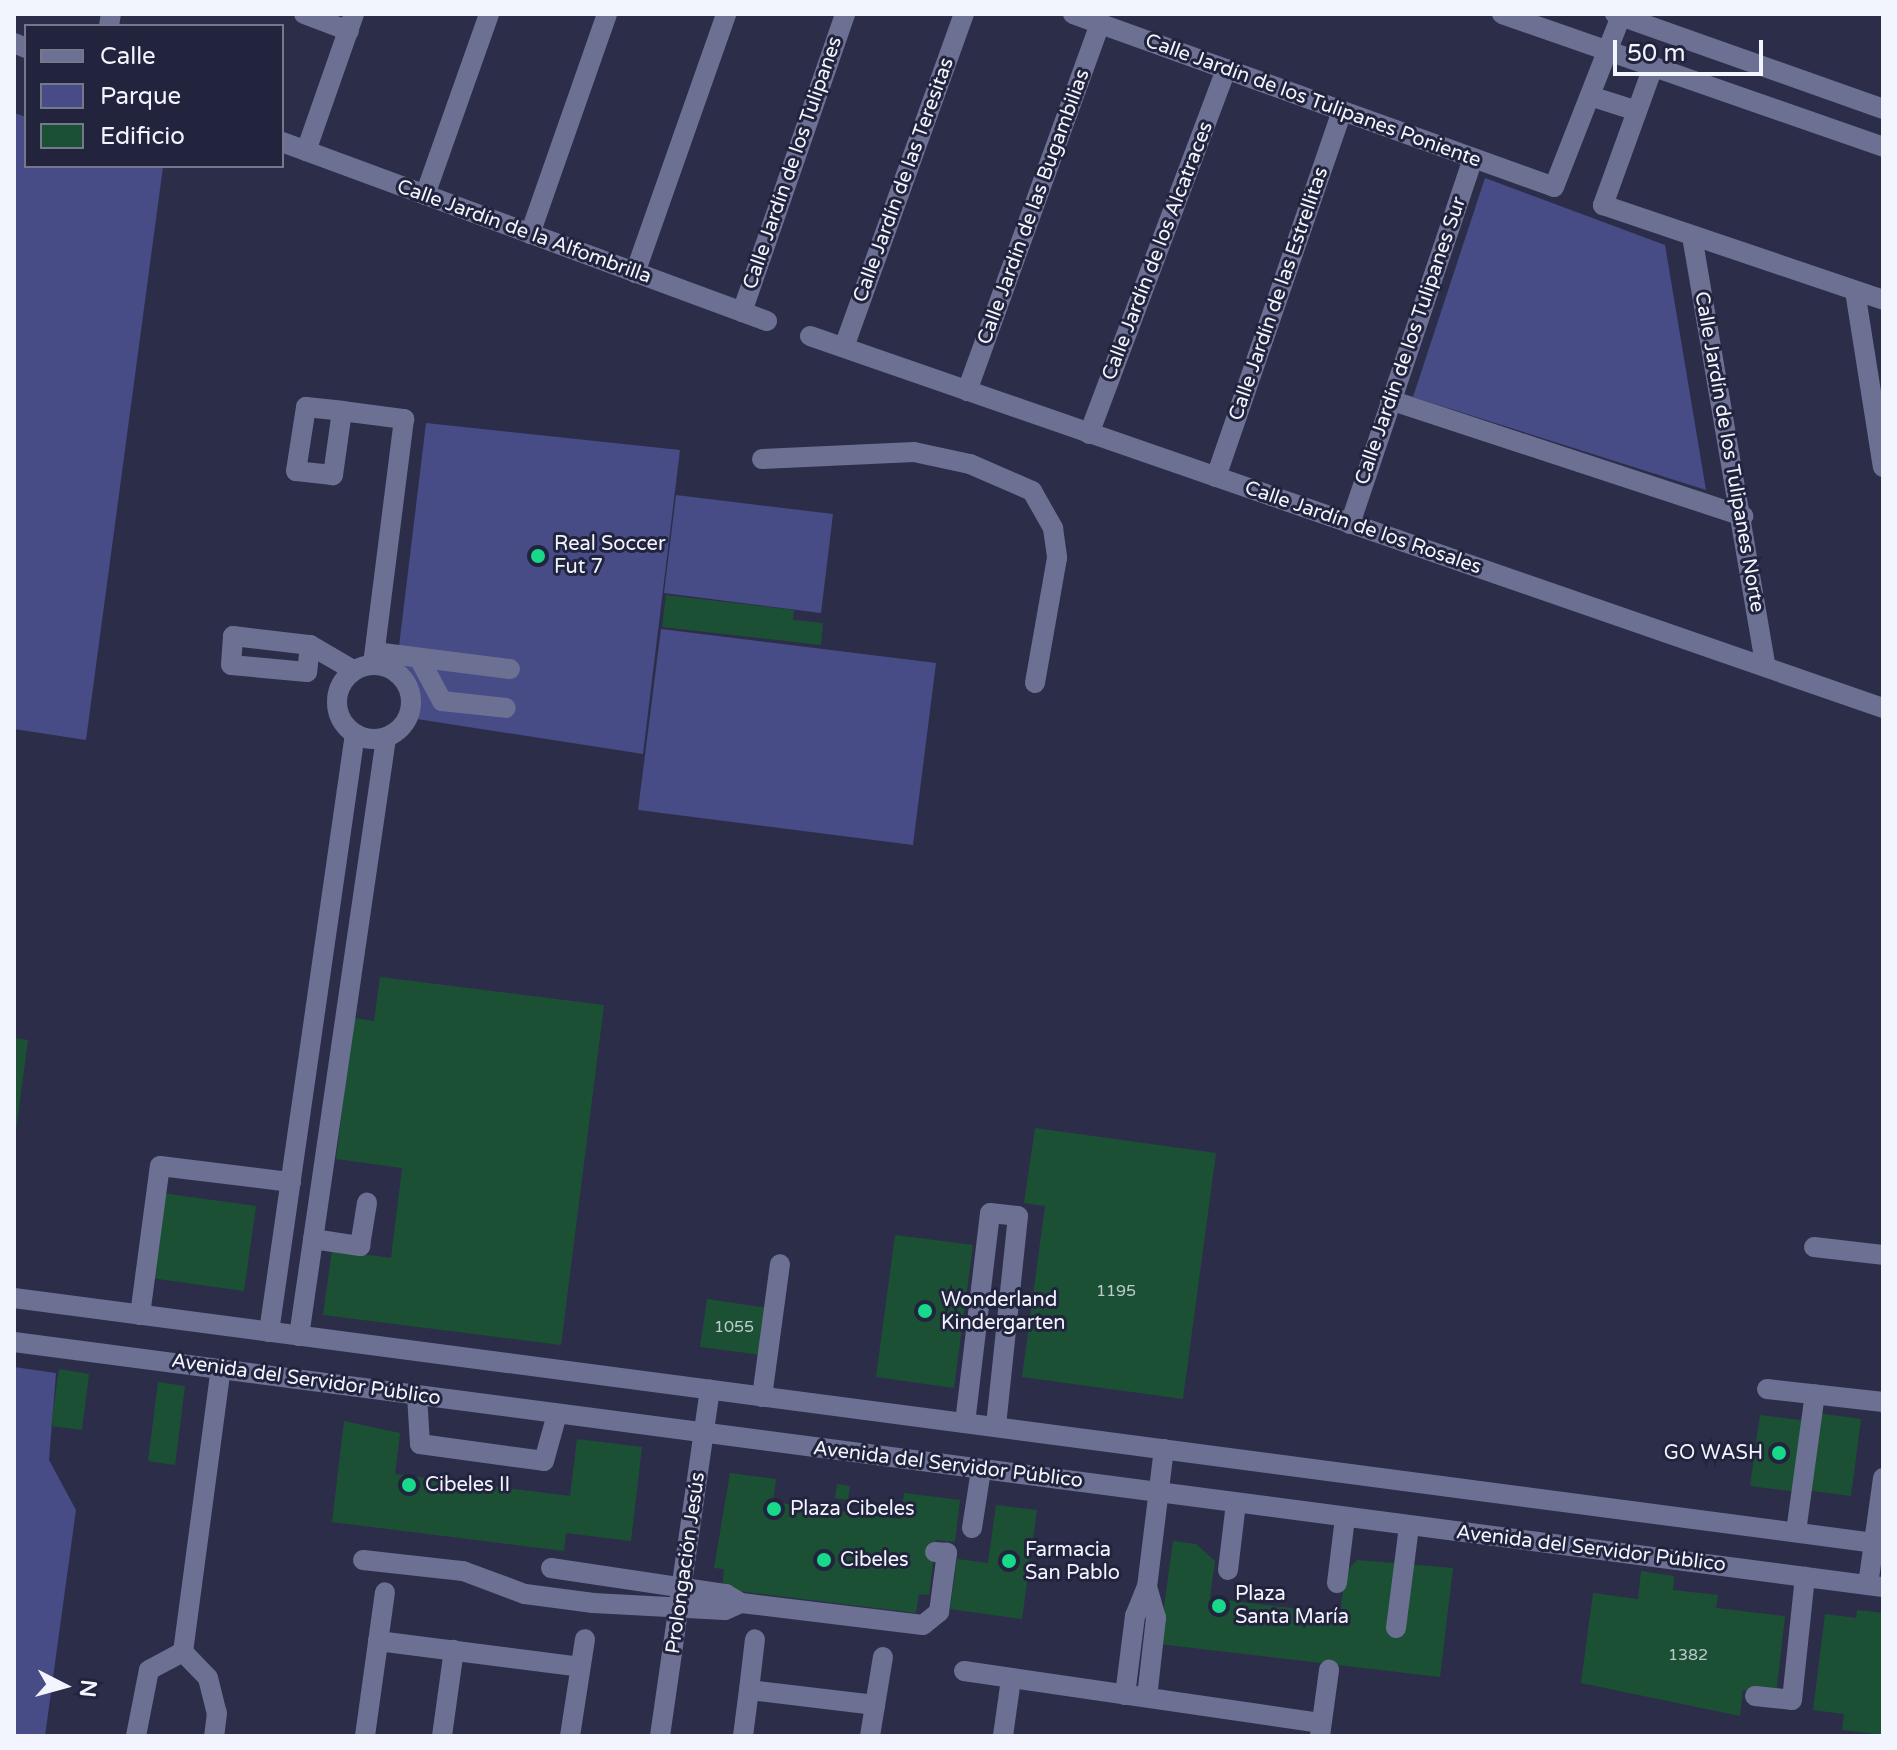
<!DOCTYPE html>
<html>
<head>
<meta charset="utf-8">
<style>
	body { margin:0 }
	#map { position:relative; width:1897px; height:1750px; overflow:hidden; background:#2c2e49; font-family:"Varela Round",sans-serif }
	div>[style] { position:absolute }
	.green>* { inset:0; background:#474b86 }
	.building>* { inset:0; background:#1b5035 }
	.minor>* { height:20px; margin:-10px; padding:0 10px; transform-origin:10px; border-radius:10px; background:#6c7194 }
	.minor>.ring { margin:-10px; padding:0; box-sizing:content-box; background:none; border:20px solid #6c7194; border-radius:50% }
	.dots>* { width:22px; height:22px; translate:-50% -50%; box-sizing:border-box; border:4px solid #22243e; border-radius:50% }
	span { translate:-50% -50%; white-space:nowrap; text-align:center; line-height:1.15; -webkit-text-stroke:6px #22243e; paint-order:stroke }
	.number-label { font-size:16px; color:#bccbcc }
	.number-label span { -webkit-text-stroke-width:0 }
	.street-label { font-size:20px; color:#f2f4fe }
	.poi-label { font-size:20px; color:#f2f4fe }
	.left { translate:0 -50%; text-align:left }
	.right { translate:-100% -50%; text-align:right }
	.frame { position:absolute; inset:0; border:16px solid #f2f4fe; pointer-events:none }
	.legend { position:absolute; left:24px; top:24px; width:260px; height:144px; box-sizing:border-box; background:#22243e; border:2px solid #75778b; margin:0; padding:10px 14px; list-style:none; font-size:24px; color:#f2f4fe }
	.legend li { display:flex; align-items:center; gap:16px; height:40px }
	.legend b { width:40px; border:2px solid #75778b }
	.north { position:absolute; left:24px; top:1646px; width:80px; height:80px; -webkit-text-stroke:6px #22243e; paint-order:stroke; rotate:96deg; font-size:22px; font-weight:700; line-height:32px; text-align:center; color:#f2f4fe }
	.north::after { content:''; display:block; margin:auto; width:28px; height:36px; background:#f2f4fe; clip-path:polygon(50% 0,100% 100%,50% 72%,0 100%) }
	.scale { position:absolute; left:1613px; top:40px; width:150px; height:36px; box-sizing:border-box; border:4px solid #f2f4fe; border-top:0; padding-left:10px; font-size:24px; line-height:28px; white-space:nowrap; color:#f2f4fe; -webkit-text-stroke:6px #22243e; paint-order:stroke }
</style>
</head>
<body>
<div id="map">
	<div class="green">
		<div style="clip-path:polygon(14px 113px,26px 117px,26px 166px,163px 167px,86px 740px,14px 729px)"></div>
		<div style="clip-path:polygon(1485px 178px,1665px 245px,1706px 490px,1413px 397px)"></div>
		<div style="clip-path:polygon(426px 423px,680px 450px,643px 754px,417px 719px,419px 687px,397px 663px)"></div>
		<div style="clip-path:polygon(676px 495px,833px 514px,821px 613px,664px 593px)"></div>
		<div style="clip-path:polygon(661px 629px,936px 663px,913px 845px,638px 810px)"></div>
		<div style="clip-path:polygon(14px 1367px,56px 1373px,49px 1460px,76px 1510px,45px 1736px,14px 1736px)"></div>
	</div>
	<div class="building">
		<div style="clip-path:polygon(666px 595px,794px 610px,793px 620px,823px 623px,821px 645px,662px 627px)"></div>
		<div style="clip-path:polygon(380px 977px,604px 1005px,561px 1345px,323px 1315px,332px 1250px,391px 1258px,402px 1168px,336px 1159px,354px 1018px,374px 1021px)"></div>
		<div style="clip-path:polygon(14px 1038px,28px 1040px,16px 1130px,14px 1130px)"></div>
		<div style="clip-path:polygon(1035px 1128px,1216px 1153px,1183px 1399px,1022px 1377px,1045px 1206px,1024px 1203px)"></div>
		<div style="clip-path:polygon(162px 1193px,256px 1206px,244px 1291px,151px 1278px)"></div>
		<div style="clip-path:polygon(895px 1235px,973px 1245px,954px 1388px,876px 1377px)"></div>
		<div style="clip-path:polygon(707px 1299px,768px 1308px,762px 1355px,700px 1347px)"></div>
		<div style="clip-path:polygon(59px 1369px,89px 1374px,82px 1430px,51px 1426px)"></div>
		<div style="clip-path:polygon(158px 1382px,185px 1386px,175px 1465px,148px 1461px)"></div>
		<div style="clip-path:polygon(1817px 1413px,1861px 1419px,1851px 1496px,1806px 1490px)"></div>
		<div style="clip-path:polygon(1760px 1415px,1807px 1421px,1797px 1492px,1750px 1486px)"></div>
		<div style="clip-path:polygon(344px 1421px,400px 1433px,395px 1474px,570px 1496px,577px 1439px,642px 1447px,631px 1541px,566px 1533px,564px 1551px,332px 1522px)"></div>
		<div style="clip-path:polygon(730px 1473px,776px 1479px,773px 1502px,901px 1519px,904px 1493px,960px 1500px,955px 1542px,936px 1540px,929px 1595px,919px 1594px,916px 1613px,722px 1589px,724px 1569px,714px 1568px)"></div>
		<div style="clip-path:polygon(837px 1484px,850px 1486px,848px 1500px,835px 1498px)"></div>
		<div style="clip-path:polygon(996px 1505px,1037px 1510px,1022px 1619px,950px 1609px,957px 1559px,988px 1563px)"></div>
		<div style="clip-path:polygon(1173px 1541px,1196px 1544px,1215px 1561px,1210px 1598px,1340px 1614px,1345px 1574px,1357px 1560px,1453px 1568px,1440px 1677px,1159px 1644px)"></div>
		<div style="clip-path:polygon(1641px 1571px,1674px 1576px,1673px 1590px,1718px 1595px,1716px 1608px,1785px 1616px,1776px 1695px,1743px 1690px,1740px 1716px,1581px 1683px,1593px 1593px,1638px 1599px)"></div>
		<div style="clip-path:polygon(1857px 1610px,1883px 1613px,1883px 1735px,1842px 1730px,1844px 1714px,1813px 1710px,1825px 1614px,1856px 1618px)"></div>
	</div>
	<div class="minor">
		<div style="left:304px;top:14px;width:48px;rotate:20.7deg"></div>
		<div style="left:1073px;top:14px;width:511px;rotate:19.78deg"></div>
		<div style="left:1554px;top:187px;width:184px;rotate:-68.6deg"></div>
		<div style="left:1502px;top:14px;width:404px;rotate:19.2deg"></div>
		<div style="left:1615px;top:14px;width:284px;rotate:19.5deg"></div>
		<div style="left:109px;top:26px;width:12px;rotate:-81deg"></div>
		<div style="left:14px;top:43px;width:13px;rotate:23deg"></div>
		<div style="left:1653px;top:67px;width:147px;rotate:109.9deg"></div>
		<div style="left:1603px;top:205px;width:296px;rotate:18.7deg"></div>
		<div style="left:1590px;top:96px;width:49px;rotate:17.7deg"></div>
		<div style="left:282px;top:142px;width:517px;rotate:20.26deg"></div>
		<div style="left:306px;top:151px;width:145px;rotate:-70.7deg"></div>
		<div style="left:425px;top:195px;width:192px;rotate:-70.5deg"></div>
		<div style="left:530px;top:234px;width:233px;rotate:-70.7deg"></div>
		<div style="left:1692px;top:236px;width:437px;rotate:80.3deg"></div>
		<div style="left:635px;top:273px;width:275px;rotate:-70.6deg"></div>
		<div style="left:1855px;top:291px;width:178px;rotate:81deg"></div>
		<div style="left:742px;top:312px;width:315px;rotate:-70.9deg"></div>
		<div style="left:810px;top:336px;width:1136px;rotate:19.12deg"></div>
		<div style="left:844px;top:347px;width:354px;rotate:-70.2deg"></div>
		<div style="left:967px;top:391px;width:390px;rotate:-70.1deg"></div>
		<div style="left:1390px;top:400px;width:372px;rotate:18.2deg"></div>
		<div style="left:342px;top:411px;width:65px;rotate:98deg"></div>
		<div style="left:333px;top:475px;width:37px;rotate:-174deg"></div>
		<div style="left:296px;top:471px;width:65px;rotate:-81.1deg"></div>
		<div style="left:306px;top:407px;width:36px;rotate:6deg"></div>
		<div style="left:342px;top:411px;width:63px;rotate:7.4deg"></div>
		<div style="left:404px;top:419px;width:247px;rotate:97.2deg"></div>
		<div style="left:1089px;top:434px;width:390px;rotate:-69.4deg"></div>
		<div style="left:762px;top:459px;width:152px;rotate:-2.6deg"></div>
		<div style="left:914px;top:452px;width:57px;rotate:12.1deg"></div>
		<div style="left:970px;top:464px;width:68px;rotate:23.5deg"></div>
		<div style="left:1032px;top:491px;width:43px;rotate:60.4deg"></div>
		<div style="left:1053px;top:528px;width:30px;rotate:82deg"></div>
		<div style="left:1057px;top:558px;width:127px;rotate:100deg"></div>
		<div style="left:1216px;top:477px;width:387px;rotate:-71deg"></div>
		<div style="left:1350px;top:524px;width:386px;rotate:-71.4deg"></div>
		<div style="left:310px;top:645px;width:27px;rotate:96deg"></div>
		<div style="left:307px;top:672px;width:76px;rotate:-174.7deg"></div>
		<div style="left:231px;top:665px;width:29px;rotate:-86deg"></div>
		<div style="left:233px;top:636px;width:78px;rotate:6.7deg"></div>
		<div style="left:310px;top:645px;width:50px;rotate:30.2deg"></div>
		<div style="left:375px;top:652px;width:136px;rotate:7.2deg"></div>
		<div style="left:419px;top:658px;width:49px;rotate:61.9deg"></div>
		<div style="left:442px;top:701px;width:64px;rotate:6.2deg"></div>
		<div class="ring" style="left:337px;top:665px;width:54px;height:54px"></div>
		<div style="left:313px;top:1239px;width:48px;rotate:8.5deg"></div>
		<div style="left:360px;top:1246px;width:44px;rotate:-80.8deg"></div>
		<div style="left:1814px;top:1247px;width:69px;rotate:6.6deg"></div>
		<div style="left:14px;top:1298px;width:1885px;rotate:7.5deg"></div>
		<div style="left:140px;top:1315px;width:150px;rotate:-82.4deg"></div>
		<div style="left:160px;top:1166px;width:132px;rotate:7deg"></div>
		<div style="left:269px;top:1332px;width:604px;rotate:-81.82deg"></div>
		<div style="left:299px;top:1336px;width:604px;rotate:-81.72deg"></div>
		<div style="left:14px;top:1342px;width:1885px;rotate:7.47deg"></div>
		<div style="left:1767px;top:1389px;width:117px;rotate:6.4deg"></div>
		<div style="left:417px;top:1395px;width:49px;rotate:86.5deg"></div>
		<div style="left:420px;top:1444px;width:125px;rotate:7.8deg"></div>
		<div style="left:544px;top:1461px;width:49px;rotate:-74.5deg"></div>
		<div style="left:762px;top:1397px;width:134px;rotate:-82.3deg"></div>
		<div style="left:965px;top:1423px;width:211px;rotate:-83.2deg"></div>
		<div style="left:990px;top:1213px;width:28px;rotate:6deg"></div>
		<div style="left:1018px;top:1216px;width:212px;rotate:96deg"></div>
		<div style="left:972px;top:1528px;width:59px;rotate:-81.2deg"></div>
		<div style="left:1796px;top:1532px;width:139px;rotate:-82.2deg"></div>
		<div style="left:363px;top:1560px;width:101px;rotate:6.3deg"></div>
		<div style="left:463px;top:1571px;width:66px;rotate:20.4deg"></div>
		<div style="left:525px;top:1594px;width:69px;rotate:7.5deg"></div>
		<div style="left:593px;top:1603px;width:132px;rotate:3deg"></div>
		<div style="left:725px;top:1610px;width:17px;rotate:-24deg"></div>
		<div style="left:551px;top:1568px;width:177px;rotate:8.5deg"></div>
		<div style="left:726px;top:1594px;width:17px;rotate:31deg"></div>
		<div style="left:741px;top:1603px;width:183px;rotate:6.9deg"></div>
		<div style="left:923px;top:1625px;width:21px;rotate:-39deg"></div>
		<div style="left:939px;top:1612px;width:60px;rotate:-82.3deg"></div>
		<div style="left:947px;top:1553px;width:12px;rotate:-175deg"></div>
		<div style="left:1228px;top:1570px;width:67px;rotate:-83.2deg"></div>
		<div style="left:1337px;top:1583px;width:65px;rotate:-83deg"></div>
		<div style="left:1868px;top:1585px;width:108px;rotate:-82deg"></div>
		<div style="left:1396px;top:1628px;width:103px;rotate:-82.7deg"></div>
		<div style="left:378px;top:1641px;width:204px;rotate:7.3deg"></div>
		<div style="left:183px;top:1652px;width:286px;rotate:-82.4deg"></div>
		<div style="left:183px;top:1652px;width:36px;rotate:46deg"></div>
		<div style="left:208px;top:1678px;width:36px;rotate:76deg"></div>
		<div style="left:217px;top:1713px;width:23px;rotate:97deg"></div>
		<div style="left:964px;top:1671px;width:361px;rotate:8.3deg"></div>
		<div style="left:749px;top:1690px;width:51px;rotate:-83.3deg"></div>
		<div style="left:1125px;top:1695px;width:80px;rotate:-82.8deg"></div>
		<div style="left:1135px;top:1616px;width:31px;rotate:-68deg"></div>
		<div style="left:1147px;top:1587px;width:139px;rotate:-83deg"></div>
		<div style="left:1755px;top:1696px;width:37px;rotate:6deg"></div>
		<div style="left:1792px;top:1700px;width:124px;rotate:-84deg"></div>
		<div style="left:1147px;top:1697px;width:80px;rotate:-83.5deg"></div>
		<div style="left:1156px;top:1618px;width:32px;rotate:-106deg"></div>
		<div style="left:136px;top:1736px;width:67px;rotate:-78.9deg"></div>
		<div style="left:149px;top:1670px;width:38px;rotate:-28deg"></div>
		<div style="left:365px;top:1736px;width:145px;rotate:-82.1deg"></div>
		<div style="left:442px;top:1736px;width:87px;rotate:-82.1deg"></div>
		<div style="left:570px;top:1736px;width:98px;rotate:-81.2deg"></div>
		<div style="left:660px;top:1736px;width:350px;rotate:-81.8deg"></div>
		<div style="left:743px;top:1736px;width:46px;rotate:-82.6deg"></div>
		<div style="left:749px;top:1690px;width:127px;rotate:6.8deg"></div>
		<div style="left:870px;top:1736px;width:80px;rotate:-80.7deg"></div>
		<div style="left:1003px;top:1736px;width:58px;rotate:-82deg"></div>
		<div style="left:1320px;top:1736px;width:67px;rotate:-82.2deg"></div>
	</div>
	<div class="dots">
		<div style="left:538px;top:556px;background:#17d989"></div>
		<div style="left:925px;top:1311px;background:#17d989"></div>
		<div style="left:1779px;top:1453px;background:#17d989"></div>
		<div style="left:409px;top:1485px;background:#17d989"></div>
		<div style="left:774px;top:1509px;background:#17d989"></div>
		<div style="left:824px;top:1560px;background:#17d989"></div>
		<div style="left:1009px;top:1561px;background:#17d989"></div>
		<div style="left:1219px;top:1606px;background:#17d989"></div>
	</div>
	<div class="number-label">
		<span style="left:1116px;top:1291px">1195</span>
		<span style="left:734px;top:1327px">1055</span>
		<span style="left:1688px;top:1655px">1382</span>
	</div>
	<div class="street-label">
		<span style="left:1313px;top:101px;rotate:20deg">Calle Jardín de los Tulipanes Poniente</span>
		<span style="left:793px;top:163px;rotate:-71deg">Calle Jardín de los Tulipanes</span>
		<span style="left:904px;top:180px;rotate:-70deg">Calle Jardín de las Teresitas</span>
		<span style="left:1034px;top:207px;rotate:-70deg">Calle Jardín de las Bugambilias</span>
		<span style="left:524px;top:232px;rotate:20deg">Calle Jardín de la Alfombrilla</span>
		<span style="left:1158px;top:251px;rotate:-69deg">Calle Jardín de los Alcatraces</span>
		<span style="left:1279px;top:294px;rotate:-71deg">Calle Jardín de las Estrellitas</span>
		<span style="left:1411px;top:341px;rotate:-71deg">Calle Jardín de los Tulipanes Sur</span>
		<span style="left:1729px;top:452px;rotate:80deg">Calle Jardín de los Tulipanes Norte</span>
		<span style="left:1363px;top:528px;rotate:19deg">Calle Jardín de los Rosales</span>
		<span style="left:306px;top:1380px;rotate:8deg">Avenida del Servidor Público</span>
		<span style="left:948px;top:1465px;rotate:7deg">Avenida del Servidor Público</span>
		<span style="left:1591px;top:1549px;rotate:7deg">Avenida del Servidor Público</span>
		<span style="left:686px;top:1563px;rotate:-82deg">Prolongación Jesús</span>
	</div>
	<div class="poi-label">
		<span class="left" style="left:554px;top:556px">Real Soccer<br>Fut 7</span>
		<span class="left" style="left:941px;top:1312px">Wonderland<br>Kindergarten</span>
		<span class="right" style="left:1763px;top:1453px">GO WASH</span>
		<span class="left" style="left:425px;top:1485px">Cibeles II</span>
		<span class="left" style="left:790px;top:1509px">Plaza Cibeles</span>
		<span class="left" style="left:1025px;top:1562px">Farmacia<br>San Pablo</span>
		<span class="left" style="left:840px;top:1560px">Cibeles</span>
		<span class="left" style="left:1235px;top:1606px">Plaza<br>Santa María</span>
	</div>
	<div class="frame"></div>
	<ul class="legend">
	<li><b style="height:10px;background:#6c7194"></b>Calle</li>
	<li><b style="height:22px;background:#474b86"></b>Parque</li>
	<li><b style="height:22px;background:#1b5035"></b>Edificio</li>
	</ul>
	<div class="north">N</div>
	<div class="scale">50 m</div>
</div>
</body>
</html>
